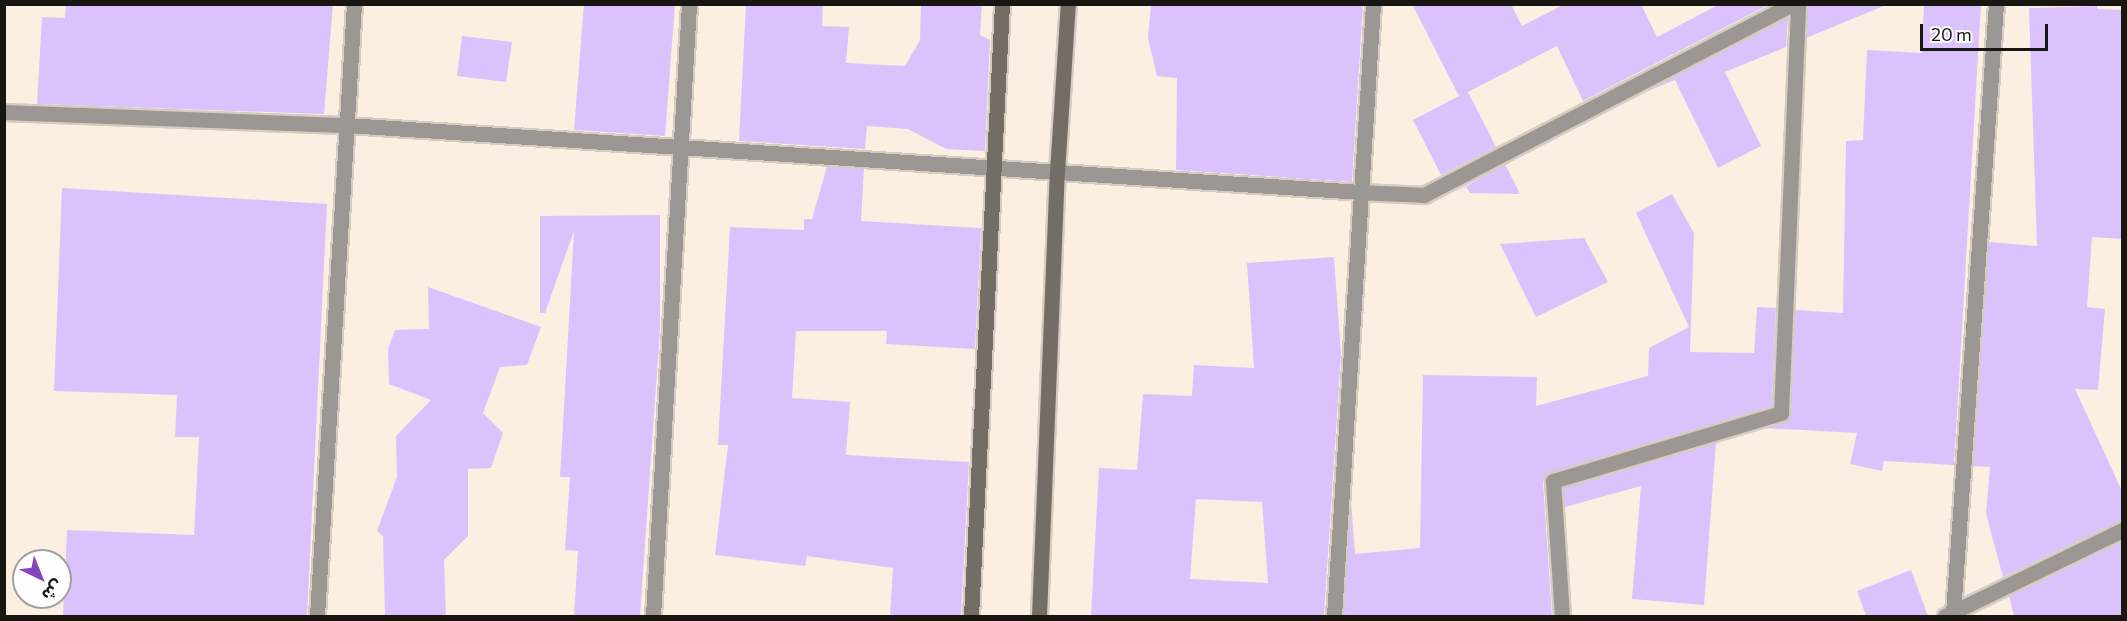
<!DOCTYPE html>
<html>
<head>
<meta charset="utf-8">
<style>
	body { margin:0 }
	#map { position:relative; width:2127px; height:621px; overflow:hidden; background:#fbefe2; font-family:Commissioner,"Noto Sans Arabic",sans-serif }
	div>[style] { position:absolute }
	.building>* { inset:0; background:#dcc2fc }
	.roads { filter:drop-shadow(2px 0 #d7ccc1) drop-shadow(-2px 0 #d7ccc1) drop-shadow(0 2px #d7ccc1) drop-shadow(0 -2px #d7ccc1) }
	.service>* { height:15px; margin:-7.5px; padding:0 7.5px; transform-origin:7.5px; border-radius:7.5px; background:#9c9792 }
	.minor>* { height:15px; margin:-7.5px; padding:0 7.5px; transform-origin:7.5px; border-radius:7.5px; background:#9c9792 }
	.secondary>* { height:15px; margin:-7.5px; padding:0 7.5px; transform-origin:7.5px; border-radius:7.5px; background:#746d65 }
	span { translate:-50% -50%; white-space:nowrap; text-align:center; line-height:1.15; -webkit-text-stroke:4.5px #fefefe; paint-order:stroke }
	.frame { position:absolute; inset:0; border:6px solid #191511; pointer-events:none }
	.north { position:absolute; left:12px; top:549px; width:60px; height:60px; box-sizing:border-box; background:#fefefe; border:2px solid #a2a19f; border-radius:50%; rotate:137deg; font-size:16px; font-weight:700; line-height:24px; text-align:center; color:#191511 }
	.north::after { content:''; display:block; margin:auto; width:21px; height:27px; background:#8446bc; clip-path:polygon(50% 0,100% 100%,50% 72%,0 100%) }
	.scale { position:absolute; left:1920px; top:24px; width:128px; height:27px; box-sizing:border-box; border:3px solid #191511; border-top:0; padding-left:8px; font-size:18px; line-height:21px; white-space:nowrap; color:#191511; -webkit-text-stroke:4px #fefefe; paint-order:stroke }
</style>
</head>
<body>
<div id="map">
	<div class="building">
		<div style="clip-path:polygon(66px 4px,333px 4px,324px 114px,37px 104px,42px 17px,65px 18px)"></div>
		<div style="clip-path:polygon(584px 4px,675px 4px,665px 136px,574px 130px)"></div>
		<div style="clip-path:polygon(746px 4px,823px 4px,822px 26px,849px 27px,846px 63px,905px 66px,920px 40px,921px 4px,982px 4px,980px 35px,990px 40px,985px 151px,946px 149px,908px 129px,867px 126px,865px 149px,739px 141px)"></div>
		<div style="clip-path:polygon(1151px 4px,1363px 4px,1352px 182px,1176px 170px,1177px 78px,1157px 76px,1148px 38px)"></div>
		<div style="clip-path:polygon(1412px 4px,1511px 4px,1522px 26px,1565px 4px,1641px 4px,1657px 37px,1720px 4px,1770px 4px,1583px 101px,1557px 46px,1468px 92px,1496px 147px,1441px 175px,1413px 120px,1459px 96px)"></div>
		<div style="clip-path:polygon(1808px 4px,1886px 4px,1886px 5px,1806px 38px)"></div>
		<div style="clip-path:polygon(1924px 4px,1981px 4px,1954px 465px,1884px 461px,1882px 471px,1850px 464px,1857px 433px,1763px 428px,1784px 422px,1791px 414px,1795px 310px,1843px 313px,1846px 141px,1863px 140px,1867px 50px,1922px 53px)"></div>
		<div style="clip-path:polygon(2097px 6px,2097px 9px,2122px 10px,2122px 239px,2092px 237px,2087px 307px,2105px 309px,2098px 390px,2075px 389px,2122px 491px,2122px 520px,2003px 577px,1986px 514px,1990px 467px,1973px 466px,1989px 242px,2037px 246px,2029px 8px)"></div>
		<div style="clip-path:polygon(1788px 17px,1786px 47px,1725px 72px,1761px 146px,1718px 168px,1675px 80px,1638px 95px)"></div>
		<div style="clip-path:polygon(462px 36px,512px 42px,506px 82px,457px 76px)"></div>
		<div style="clip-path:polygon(1505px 164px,1520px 194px,1470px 193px,1466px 187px,1451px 195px)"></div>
		<div style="clip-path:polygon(827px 166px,864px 169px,861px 221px,981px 228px,975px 349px,886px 344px,887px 331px,796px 331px,792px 398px,850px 402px,846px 455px,969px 462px,961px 616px,890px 616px,893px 568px,807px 556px,805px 566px,715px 555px,728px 445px,718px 445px,730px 227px,804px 230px,804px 219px,812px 219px)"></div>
		<div style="clip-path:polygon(62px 188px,327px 204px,307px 616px,63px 616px,67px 530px,194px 535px,199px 437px,175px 437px,177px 395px,54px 391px)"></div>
		<div style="clip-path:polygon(1672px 194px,1694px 233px,1690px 352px,1754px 353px,1757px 307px,1776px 308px,1772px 406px,1546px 474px,1543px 482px,1552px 616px,1344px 616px,1351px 500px,1355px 554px,1420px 548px,1423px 375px,1537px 377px,1536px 406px,1648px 376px,1649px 348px,1689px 327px,1636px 213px)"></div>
		<div style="clip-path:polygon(660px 215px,660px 330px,640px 616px,574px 616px,578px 551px,565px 550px,570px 477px,560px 477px,574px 231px,545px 313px,540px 313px,540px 216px)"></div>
		<div style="clip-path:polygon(1584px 238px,1608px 282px,1536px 317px,1500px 244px)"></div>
		<div style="clip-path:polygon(evenodd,1334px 257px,1341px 354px,1324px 616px,1091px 616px,1099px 468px,1137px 470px,1143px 394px,1192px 396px,1194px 365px,1254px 368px,1247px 263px,1334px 257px,1196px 499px,1262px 502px,1268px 583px,1190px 579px,1196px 499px)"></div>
		<div style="clip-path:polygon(428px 287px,541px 327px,527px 365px,500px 367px,483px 413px,503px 433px,491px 468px,468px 469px,468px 536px,444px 560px,446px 616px,385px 616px,383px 536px,377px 531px,397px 477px,396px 436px,431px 400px,389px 384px,388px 349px,395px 330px,429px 329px)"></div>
		<div style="clip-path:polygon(1716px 442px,1704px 605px,1632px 599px,1641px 486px,1565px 507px,1563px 488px)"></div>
		<div style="clip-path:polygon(2122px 541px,2122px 616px,2014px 616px,2009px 596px)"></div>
		<div style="clip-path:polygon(1911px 570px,1928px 616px,1866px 616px,1857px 591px)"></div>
	</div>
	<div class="roads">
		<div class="service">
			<div style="left:1361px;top:192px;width:63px;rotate:2.7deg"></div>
			<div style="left:1424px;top:195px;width:415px;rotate:-27.4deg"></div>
			<div style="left:1562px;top:616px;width:135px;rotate:-93.8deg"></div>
			<div style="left:1553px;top:481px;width:238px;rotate:-16.6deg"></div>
			<div style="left:1781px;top:413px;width:409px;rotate:-87.6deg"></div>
		</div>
		<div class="minor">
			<div style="left:4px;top:112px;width:343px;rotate:2.2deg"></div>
			<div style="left:347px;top:125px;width:1016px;rotate:3.78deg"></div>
			<div style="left:1953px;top:613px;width:611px;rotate:-85.96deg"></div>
			<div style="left:317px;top:616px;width:613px;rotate:-86.54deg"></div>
			<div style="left:653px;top:616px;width:613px;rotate:-86.63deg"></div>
			<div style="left:1334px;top:616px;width:613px;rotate:-86.35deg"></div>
			<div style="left:1945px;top:616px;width:197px;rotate:-25.9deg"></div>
		</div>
		<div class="secondary">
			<div style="left:971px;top:616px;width:613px;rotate:-87.1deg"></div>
			<div style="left:1039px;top:616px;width:444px;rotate:-87.7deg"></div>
			<div style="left:1057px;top:172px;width:168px;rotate:-86.3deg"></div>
		</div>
	</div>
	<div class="frame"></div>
	<div class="north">ش</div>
	<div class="scale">20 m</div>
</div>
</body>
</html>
